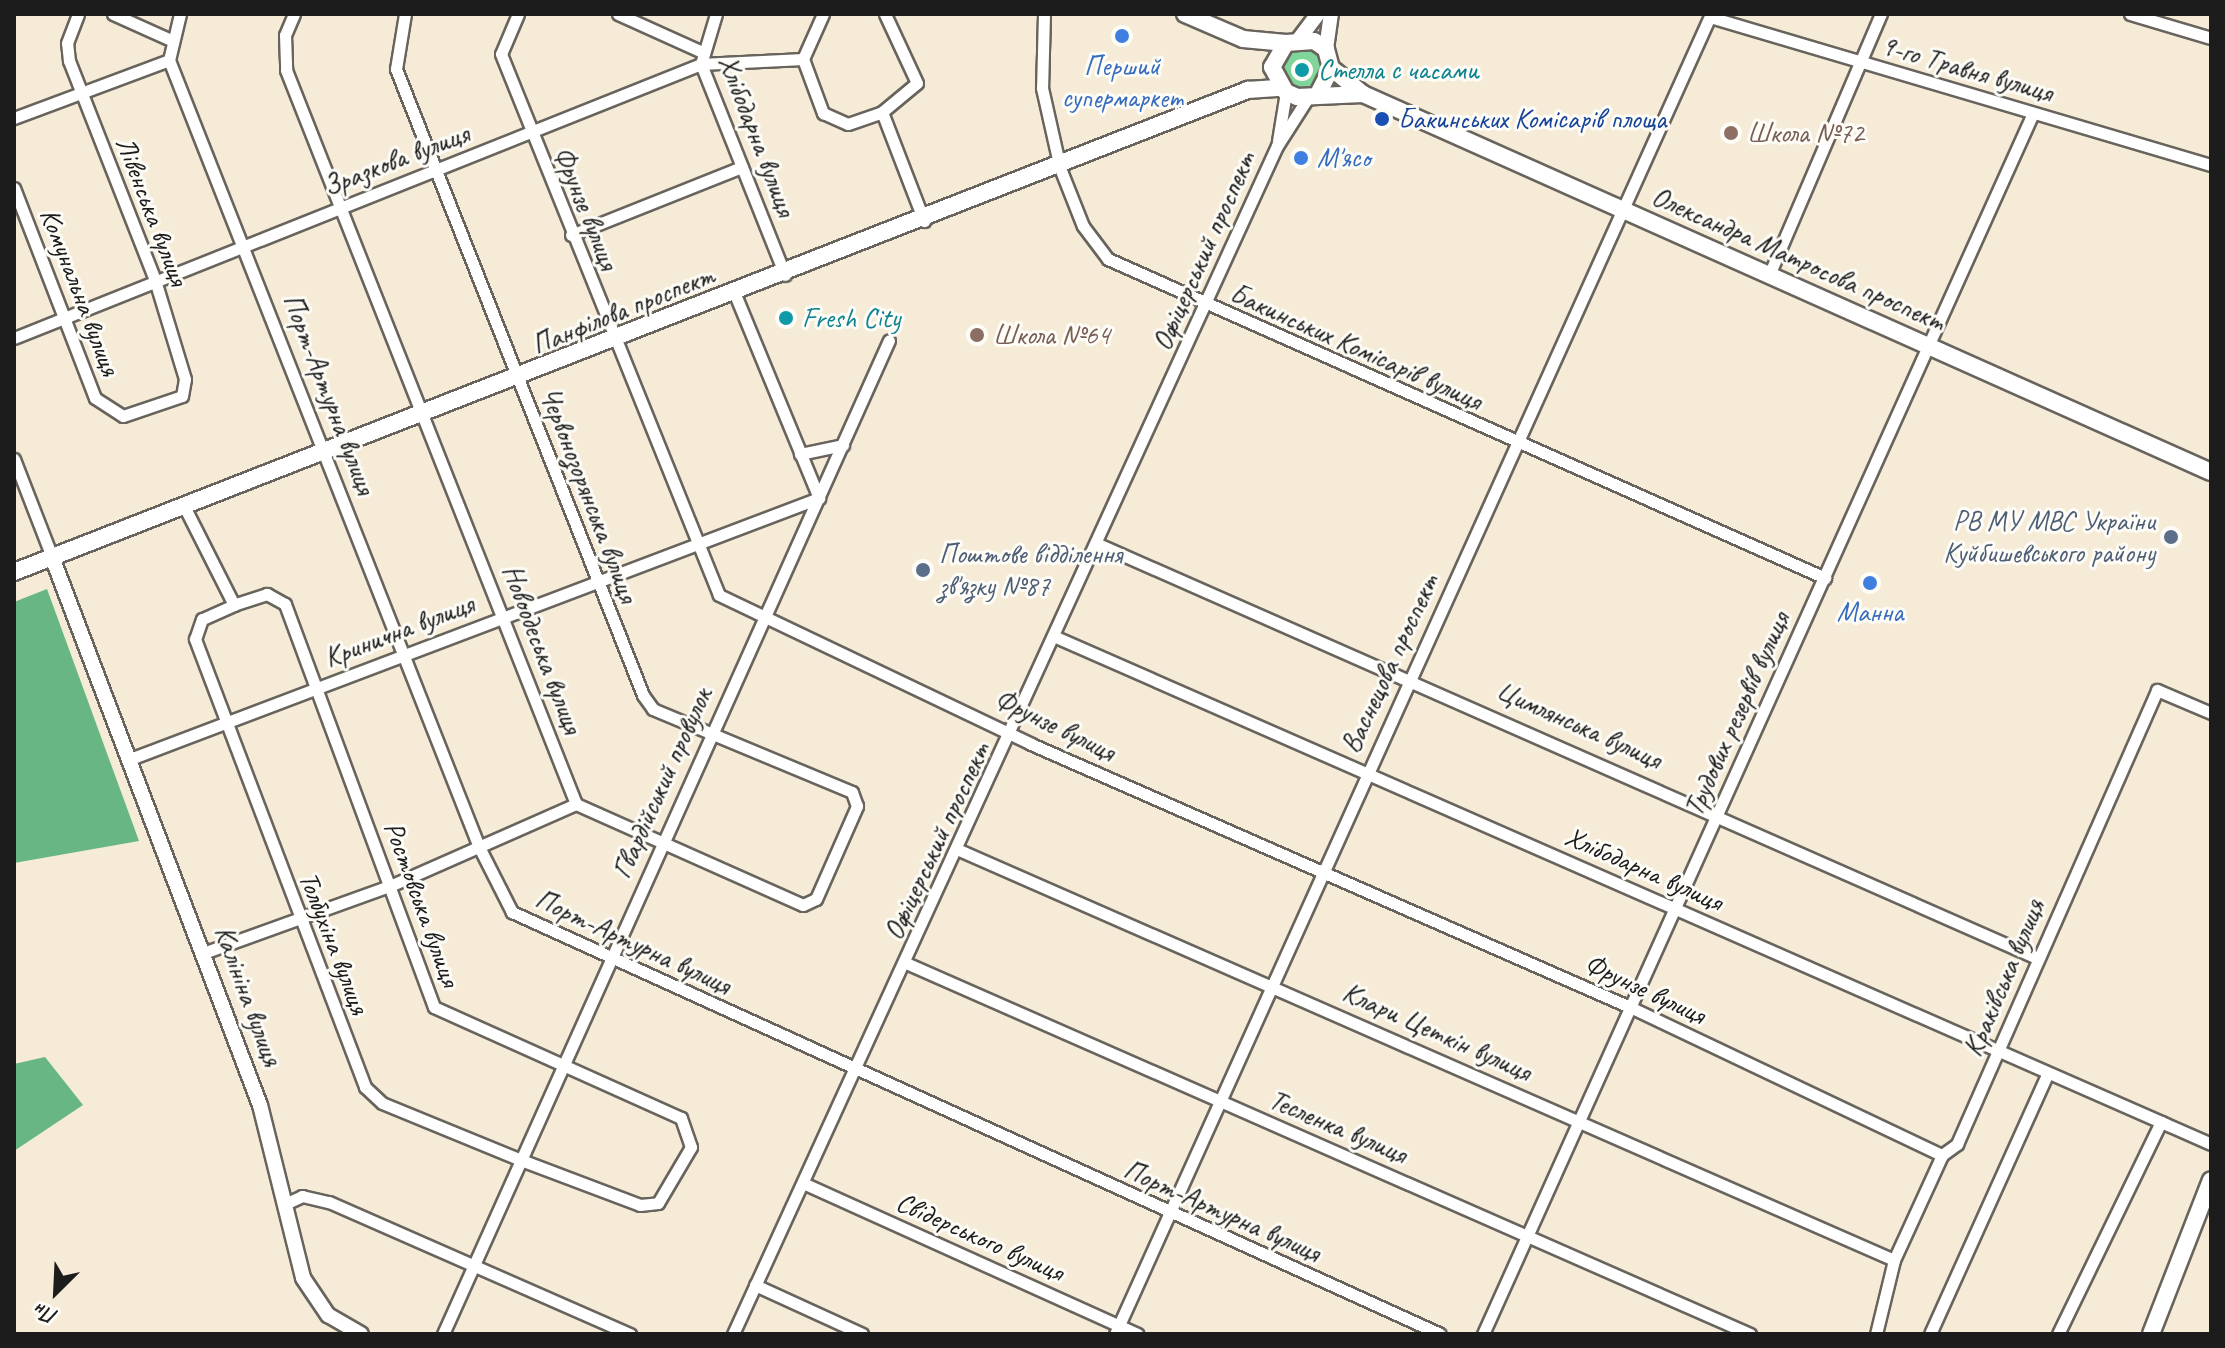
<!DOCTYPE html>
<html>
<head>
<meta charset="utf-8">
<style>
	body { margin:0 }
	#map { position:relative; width:2225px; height:1348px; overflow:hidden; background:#f5ebd6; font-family:Caveat,sans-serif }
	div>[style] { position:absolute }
	.green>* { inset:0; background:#80d69a }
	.round { border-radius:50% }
	.forest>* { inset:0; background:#68b782 }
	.roads { filter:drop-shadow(2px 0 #68645d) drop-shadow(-2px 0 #68645d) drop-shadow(0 2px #68645d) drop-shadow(0 -2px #68645d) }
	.minor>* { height:11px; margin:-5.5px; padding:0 5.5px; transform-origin:5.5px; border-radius:5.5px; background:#fff }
	.tertiary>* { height:14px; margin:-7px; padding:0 7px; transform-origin:7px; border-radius:7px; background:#fff }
	.secondary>* { height:16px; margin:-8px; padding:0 8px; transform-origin:8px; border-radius:8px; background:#fff }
	.dots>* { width:22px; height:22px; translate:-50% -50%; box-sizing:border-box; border:4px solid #fdfcf7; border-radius:50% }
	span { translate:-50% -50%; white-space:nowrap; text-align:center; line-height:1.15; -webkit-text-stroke:6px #fdfcf7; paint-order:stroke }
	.shop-label { font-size:28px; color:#366cbe }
	.left { translate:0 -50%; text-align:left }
	.street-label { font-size:28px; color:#1c1c1c }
	.culture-label { font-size:28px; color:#0d838f }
	.transit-label { font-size:28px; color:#164399 }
	.education-label { font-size:28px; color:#785e54 }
	.service-label { font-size:28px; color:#4e5e75 }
	.right { translate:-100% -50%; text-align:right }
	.frame { position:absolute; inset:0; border:16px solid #1c1c1c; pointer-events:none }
	.north { position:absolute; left:16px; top:1252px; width:80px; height:80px; -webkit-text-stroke:6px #fdfcf7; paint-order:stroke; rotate:204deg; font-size:22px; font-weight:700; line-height:32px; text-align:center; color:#1c1c1c }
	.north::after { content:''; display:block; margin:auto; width:28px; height:36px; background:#1c1c1c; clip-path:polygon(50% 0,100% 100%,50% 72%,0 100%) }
</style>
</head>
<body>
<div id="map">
	<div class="green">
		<div class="round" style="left:1283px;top:48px;width:40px;height:40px"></div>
	</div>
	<div class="forest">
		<div style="clip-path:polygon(47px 589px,139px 841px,14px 863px,14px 602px)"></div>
		<div style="clip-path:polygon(45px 1057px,83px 1105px,14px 1151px,14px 1064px)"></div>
	</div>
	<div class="roads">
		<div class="minor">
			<div style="left:113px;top:14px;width:61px;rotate:24.1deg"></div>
			<div style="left:180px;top:14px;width:47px;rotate:103.4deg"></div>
			<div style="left:169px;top:60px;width:846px;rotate:68.5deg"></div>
			<div style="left:479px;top:847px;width:73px;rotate:63.1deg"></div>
			<div style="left:512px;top:912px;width:1019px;rotate:24.45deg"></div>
			<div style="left:294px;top:14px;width:23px;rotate:113deg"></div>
			<div style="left:285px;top:35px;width:35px;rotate:88deg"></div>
			<div style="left:286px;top:70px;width:789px;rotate:68.44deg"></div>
			<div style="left:576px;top:804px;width:248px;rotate:24deg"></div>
			<div style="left:803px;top:905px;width:14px;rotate:-25deg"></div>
			<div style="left:816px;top:899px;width:102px;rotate:-66.2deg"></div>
			<div style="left:857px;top:806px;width:15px;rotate:-110deg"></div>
			<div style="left:852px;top:792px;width:216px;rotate:-157.4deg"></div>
			<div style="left:653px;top:709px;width:17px;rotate:-126deg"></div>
			<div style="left:643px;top:695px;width:673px;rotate:-111.53deg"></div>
			<div style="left:396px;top:69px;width:56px;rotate:-80.7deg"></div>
			<div style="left:518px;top:14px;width:43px;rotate:113deg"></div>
			<div style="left:501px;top:54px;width:583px;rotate:68.05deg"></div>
			<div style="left:719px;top:595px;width:346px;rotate:25.5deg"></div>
			<div style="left:1031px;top:744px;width:656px;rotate:23.71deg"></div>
			<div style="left:1632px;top:1008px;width:343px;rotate:25.4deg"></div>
			<div style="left:618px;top:14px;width:90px;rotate:24.3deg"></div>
			<div style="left:716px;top:14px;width:52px;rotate:106.7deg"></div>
			<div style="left:701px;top:64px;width:227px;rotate:68.3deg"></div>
			<div style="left:823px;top:14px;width:49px;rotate:114deg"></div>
			<div style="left:803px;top:59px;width:58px;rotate:69.7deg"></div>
			<div style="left:823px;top:113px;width:27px;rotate:24deg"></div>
			<div style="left:848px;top:124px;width:36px;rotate:-19deg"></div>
			<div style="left:882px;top:112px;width:45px;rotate:-39.6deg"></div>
			<div style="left:917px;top:83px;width:76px;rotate:-114.9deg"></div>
			<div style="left:1044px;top:14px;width:74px;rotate:91.5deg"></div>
			<div style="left:1042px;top:88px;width:82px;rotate:77.3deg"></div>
			<div style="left:1060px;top:168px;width:62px;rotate:68.4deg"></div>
			<div style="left:1083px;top:226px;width:41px;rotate:52.9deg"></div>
			<div style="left:1108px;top:259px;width:785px;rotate:23.98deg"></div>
			<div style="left:2130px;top:14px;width:84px;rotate:16.5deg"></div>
			<div style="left:1710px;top:17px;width:522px;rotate:16.46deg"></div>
			<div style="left:882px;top:112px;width:117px;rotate:68.9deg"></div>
			<div style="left:14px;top:118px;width:165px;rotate:-20.5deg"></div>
			<div style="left:1278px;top:141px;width:50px;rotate:-80.7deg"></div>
			<div style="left:14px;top:188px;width:225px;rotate:68.9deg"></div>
			<div style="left:95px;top:398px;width:33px;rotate:33deg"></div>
			<div style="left:123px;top:416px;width:62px;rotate:-18.7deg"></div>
			<div style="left:182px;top:396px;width:17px;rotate:-80deg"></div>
			<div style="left:185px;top:379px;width:103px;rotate:-106.9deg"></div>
			<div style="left:155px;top:280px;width:235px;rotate:-111.4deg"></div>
			<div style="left:69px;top:61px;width:18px;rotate:-96deg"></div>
			<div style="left:67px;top:43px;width:31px;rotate:-69deg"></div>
			<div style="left:571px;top:235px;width:184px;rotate:-21.7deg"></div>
			<div style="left:1769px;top:275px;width:284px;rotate:-66.8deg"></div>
			<div style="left:14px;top:338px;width:740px;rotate:-21.74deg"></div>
			<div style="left:701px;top:64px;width:102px;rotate:-2.8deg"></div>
			<div style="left:800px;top:454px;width:44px;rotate:-11.8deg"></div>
			<div style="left:14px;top:459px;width:105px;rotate:68.8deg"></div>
			<div style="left:184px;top:506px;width:111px;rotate:63.2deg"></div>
			<div style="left:234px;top:605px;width:35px;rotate:156deg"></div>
			<div style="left:202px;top:619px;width:21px;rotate:109deg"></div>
			<div style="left:195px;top:639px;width:479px;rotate:69.2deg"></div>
			<div style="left:365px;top:1087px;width:23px;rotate:43deg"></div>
			<div style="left:382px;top:1103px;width:150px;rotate:22.3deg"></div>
			<div style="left:521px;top:1160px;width:127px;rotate:20.7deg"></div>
			<div style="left:640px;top:1205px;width:18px;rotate:-6deg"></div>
			<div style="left:658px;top:1203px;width:65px;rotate:-59.5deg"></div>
			<div style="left:691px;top:1147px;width:31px;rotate:-109deg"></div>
			<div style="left:681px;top:1118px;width:271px;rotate:-155.8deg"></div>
			<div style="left:434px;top:1007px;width:430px;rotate:-110.3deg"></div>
			<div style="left:285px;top:604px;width:21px;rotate:-151deg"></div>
			<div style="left:267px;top:594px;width:35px;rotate:162deg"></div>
			<div style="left:1098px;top:544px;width:1026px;rotate:23.79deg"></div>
			<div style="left:1058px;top:638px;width:1259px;rotate:23.69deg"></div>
			<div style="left:130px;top:759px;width:737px;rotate:-20.75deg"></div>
			<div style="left:819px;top:498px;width:221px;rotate:-112.4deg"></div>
			<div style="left:959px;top:850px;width:1021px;rotate:23.68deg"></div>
			<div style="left:206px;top:952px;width:198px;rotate:-19.8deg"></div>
			<div style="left:392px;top:885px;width:201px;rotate:-23.8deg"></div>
			<div style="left:906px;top:963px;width:922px;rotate:23.73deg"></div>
			<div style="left:803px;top:1183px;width:367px;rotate:24.3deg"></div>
			<div style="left:285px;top:1204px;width:19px;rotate:-25deg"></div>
			<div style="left:302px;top:1196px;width:28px;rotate:13deg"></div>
			<div style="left:329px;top:1202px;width:329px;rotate:23.7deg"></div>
			<div style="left:755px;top:1285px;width:118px;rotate:24.6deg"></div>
			<div style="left:443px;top:1334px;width:1089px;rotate:-65.83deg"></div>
			<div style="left:733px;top:1334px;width:1307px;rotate:-65.4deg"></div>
			<div style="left:1277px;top:146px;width:59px;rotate:-57.4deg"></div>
			<div style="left:1115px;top:1334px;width:1448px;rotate:-65.7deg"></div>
			<div style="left:1483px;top:1334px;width:1339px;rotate:-65.75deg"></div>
			<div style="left:1876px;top:1334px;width:76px;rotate:-76.3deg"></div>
			<div style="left:1894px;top:1260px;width:115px;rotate:-65.4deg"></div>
			<div style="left:1942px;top:1155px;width:19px;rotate:-36deg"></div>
			<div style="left:1957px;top:1144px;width:496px;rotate:-66.2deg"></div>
			<div style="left:2157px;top:690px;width:59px;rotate:23.1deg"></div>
			<div style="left:1930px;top:1334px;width:286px;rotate:-65.7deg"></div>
			<div style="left:2058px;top:1334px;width:236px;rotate:-64.1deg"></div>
		</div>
		<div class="tertiary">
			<div style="left:1299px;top:39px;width:31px;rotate:-53deg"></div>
			<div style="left:1326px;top:49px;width:35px;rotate:-82deg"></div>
			<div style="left:52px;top:557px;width:586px;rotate:69.22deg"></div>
			<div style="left:260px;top:1105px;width:178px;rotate:76deg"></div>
			<div style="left:303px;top:1278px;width:45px;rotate:56deg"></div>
			<div style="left:328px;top:1315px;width:38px;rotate:30deg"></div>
		</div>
		<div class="secondary">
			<div style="left:1185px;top:14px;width:63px;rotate:23.3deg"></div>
			<div style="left:1243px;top:39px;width:43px;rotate:5.3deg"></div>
			<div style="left:1331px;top:68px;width:41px;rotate:39.1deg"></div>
			<div style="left:1363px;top:94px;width:928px;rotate:24.03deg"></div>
			<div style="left:1318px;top:94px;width:29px;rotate:-63deg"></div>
			<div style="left:1331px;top:68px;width:20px;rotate:-105deg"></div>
			<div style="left:1326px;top:49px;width:14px;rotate:-146deg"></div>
			<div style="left:1314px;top:41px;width:28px;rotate:176deg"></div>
			<div style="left:1286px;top:43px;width:28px;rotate:120deg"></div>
			<div style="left:1272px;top:67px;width:29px;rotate:61deg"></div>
			<div style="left:1286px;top:92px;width:12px;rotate:24deg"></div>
			<div style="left:1297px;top:97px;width:66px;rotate:-2.6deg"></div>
			<div style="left:14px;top:572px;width:1325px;rotate:-21.34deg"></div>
			<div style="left:1248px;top:90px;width:32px;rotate:-4deg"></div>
			<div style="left:2151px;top:1334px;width:165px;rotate:-68.7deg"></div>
		</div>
	</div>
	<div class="dots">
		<div style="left:1122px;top:36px;background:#3f7fe0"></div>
		<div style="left:1302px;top:70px;background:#0f9aa8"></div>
		<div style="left:1382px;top:119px;background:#1a4fb4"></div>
		<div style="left:1731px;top:133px;background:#8d6e63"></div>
		<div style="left:1301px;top:158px;background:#3f7fe0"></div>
		<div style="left:786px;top:318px;background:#0f9aa8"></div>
		<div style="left:977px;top:335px;background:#8d6e63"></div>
		<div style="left:2171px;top:537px;background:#5c6f8a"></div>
		<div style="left:923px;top:570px;background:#5c6f8a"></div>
		<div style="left:1870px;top:583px;background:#3f7fe0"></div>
	</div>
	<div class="shop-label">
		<span style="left:1122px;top:82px">Перший<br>супермаркет</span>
		<span class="left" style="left:1317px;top:158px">М'ясо</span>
		<span style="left:1870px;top:612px">Манна</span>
	</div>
	<div class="street-label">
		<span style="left:1967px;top:69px;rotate:16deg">9-го Травня вулиця</span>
		<span style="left:757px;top:136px;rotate:69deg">Хлібодарна вулиця</span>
		<span style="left:396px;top:160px;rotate:-21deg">Зразкова вулиця</span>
		<span style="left:586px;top:208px;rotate:68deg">Фрунзе вулиця</span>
		<span style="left:152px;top:211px;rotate:69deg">Лівенська вулиця</span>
		<span style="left:1204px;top:251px;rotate:-66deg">Офіцерський проспект</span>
		<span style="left:1798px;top:259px;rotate:24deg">Олександра Матросова проспект</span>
		<span style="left:80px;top:292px;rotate:69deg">Комунальна вулиця</span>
		<span style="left:623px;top:310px;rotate:-22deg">Панфілова проспект</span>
		<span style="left:1356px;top:347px;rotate:24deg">Бакинських Комісарів вулиця</span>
		<span style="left:329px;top:394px;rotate:69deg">Порт-Артурна вулиця</span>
		<span style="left:589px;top:495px;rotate:69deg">Червонозорянська вулиця</span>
		<span style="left:399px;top:631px;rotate:-21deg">Кринична вулиця</span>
		<span style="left:542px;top:649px;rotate:69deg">Новоодеська вулиця</span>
		<span style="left:1390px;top:664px;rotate:-65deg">Васнецова проспект</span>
		<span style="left:1737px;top:714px;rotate:-66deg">Трудових резервів вулиця</span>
		<span style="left:1055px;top:725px;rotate:26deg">Фрунзе вулиця</span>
		<span style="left:1579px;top:725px;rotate:24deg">Цимлянська вулиця</span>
		<span style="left:662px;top:783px;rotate:-66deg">Гвардійський провулок</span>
		<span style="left:937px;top:841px;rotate:-65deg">Офіцерський проспект</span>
		<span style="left:1644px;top:869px;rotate:24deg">Хлібодарна вулиця</span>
		<span style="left:422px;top:904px;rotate:70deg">Ростовська вулиця</span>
		<span style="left:633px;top:942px;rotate:25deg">Порт-Артурна вулиця</span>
		<span style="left:334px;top:943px;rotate:69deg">Толбухіна вулиця</span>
		<span style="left:2004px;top:978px;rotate:-67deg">Краківська вулиця</span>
		<span style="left:1645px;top:989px;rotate:25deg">Фрунзе вулиця</span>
		<span style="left:248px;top:996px;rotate:70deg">Калініна вулиця</span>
		<span style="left:1437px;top:1032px;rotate:24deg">Клари Цеткін вулиця</span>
		<span style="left:1338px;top:1127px;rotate:23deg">Тесленка вулиця</span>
		<span style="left:1222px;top:1211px;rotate:24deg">Порт-Артурна вулиця</span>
		<span style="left:980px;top:1237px;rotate:24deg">Свідерського вулиця</span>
	</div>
	<div class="culture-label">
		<span class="left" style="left:1318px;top:70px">Стелла с часами</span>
		<span class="left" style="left:802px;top:318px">Fresh City</span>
	</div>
	<div class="transit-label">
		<span class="left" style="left:1398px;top:119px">Бакинських Комісарів площа</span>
	</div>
	<div class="education-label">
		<span class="left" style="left:1747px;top:133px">Школа №72</span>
		<span class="left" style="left:993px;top:335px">Школа №64</span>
	</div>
	<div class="service-label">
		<span class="right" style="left:2155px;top:537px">РВ МУ МВС України<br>Куйбишевського району</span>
		<span class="left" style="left:939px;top:570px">Поштове відділення<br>зв'язку №87</span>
	</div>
	<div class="frame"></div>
	<div class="north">Пн</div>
</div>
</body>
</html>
